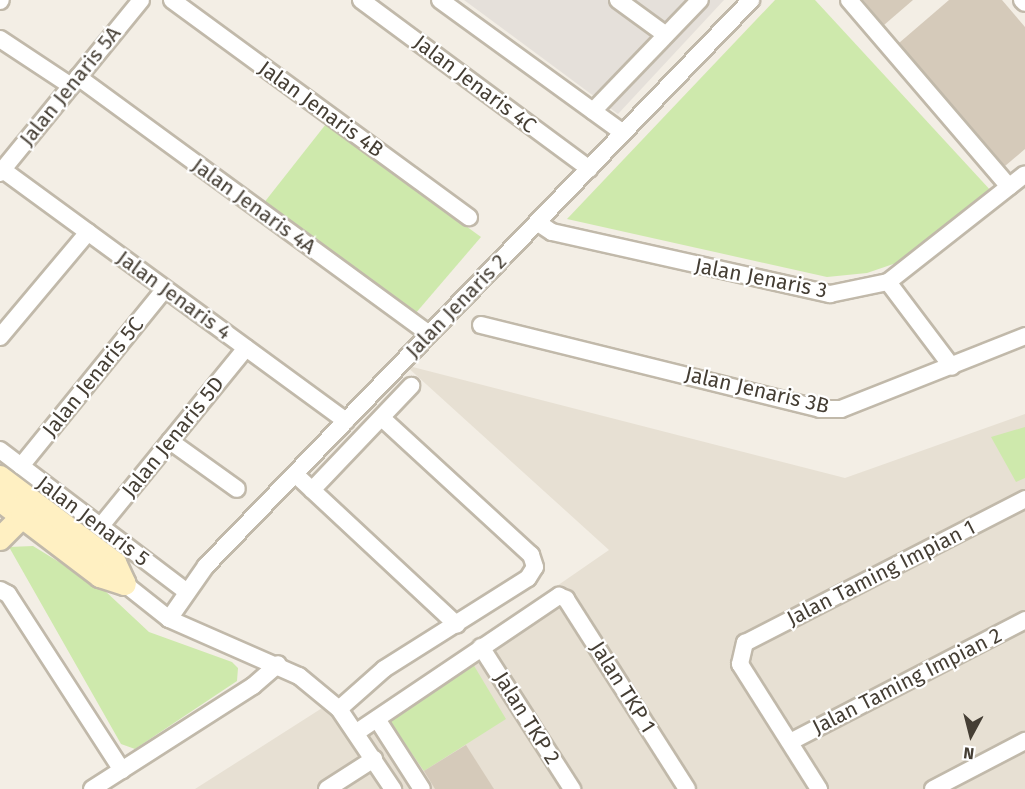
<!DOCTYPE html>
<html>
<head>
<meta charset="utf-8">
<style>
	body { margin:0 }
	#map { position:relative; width:1025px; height:789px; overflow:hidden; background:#f3eee5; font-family:"Fira Sans",sans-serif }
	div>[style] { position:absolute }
	.residential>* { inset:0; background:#e7e0d3 }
	.industrial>* { inset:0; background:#e5e0da }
	.green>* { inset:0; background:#cee9ac }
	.building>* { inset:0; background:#d5caba }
	.roads { filter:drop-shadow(2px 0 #c1b9aa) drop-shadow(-2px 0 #c1b9aa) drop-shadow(0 2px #c1b9aa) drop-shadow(0 -2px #c1b9aa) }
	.street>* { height:16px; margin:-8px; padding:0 8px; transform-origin:8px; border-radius:8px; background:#fff }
	.secondary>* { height:22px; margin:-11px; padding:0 11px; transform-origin:11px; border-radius:11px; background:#fff0c2 }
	span { translate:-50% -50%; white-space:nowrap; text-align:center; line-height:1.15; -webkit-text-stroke:4.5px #fff; paint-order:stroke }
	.street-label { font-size:21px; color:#453e34 }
	.north { position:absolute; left:941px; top:705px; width:60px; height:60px; -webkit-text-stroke:4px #fff; paint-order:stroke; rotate:187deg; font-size:16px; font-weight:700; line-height:24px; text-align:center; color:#453e34 }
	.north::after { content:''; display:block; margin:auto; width:21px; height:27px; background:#453e34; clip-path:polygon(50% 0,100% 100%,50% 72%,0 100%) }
</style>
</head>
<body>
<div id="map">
	<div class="residential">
		<div style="clip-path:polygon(405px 365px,845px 478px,1025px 414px,1025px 789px,195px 789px,330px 703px,353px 727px,609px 550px)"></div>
	</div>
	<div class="industrial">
		<div style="clip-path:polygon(464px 0,724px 0,618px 114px)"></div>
	</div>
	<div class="green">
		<div style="clip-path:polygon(775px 0,815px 0,993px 193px,905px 260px,867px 273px,827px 277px,567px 219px)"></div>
		<div style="clip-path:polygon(326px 124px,481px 237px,415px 314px,263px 204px)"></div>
		<div style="clip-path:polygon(1025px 427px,1025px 478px,1016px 482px,991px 437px)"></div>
		<div style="clip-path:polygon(33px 546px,103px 589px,149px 632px,232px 662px,238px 668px,237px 681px,135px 749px,121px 744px,9px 547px)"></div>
		<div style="clip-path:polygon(473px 664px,506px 719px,424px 771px,389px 721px)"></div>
	</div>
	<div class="building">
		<div style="clip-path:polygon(863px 0,913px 0,884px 25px)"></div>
		<div style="clip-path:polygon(949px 0,1002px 0,1025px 27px,1025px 149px,1005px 166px,899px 43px)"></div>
		<div style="clip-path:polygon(466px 745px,494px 789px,435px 789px,424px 771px)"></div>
	</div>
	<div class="roads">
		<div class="street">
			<div style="left:172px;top:0;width:368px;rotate:36.2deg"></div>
			<div style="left:361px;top:0;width:284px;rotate:36.5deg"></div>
			<div style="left:440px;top:0;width:226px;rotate:36deg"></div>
			<div style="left:618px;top:0;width:59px;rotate:36.1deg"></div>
			<div style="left:849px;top:0;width:246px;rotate:49.4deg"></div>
			<div style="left:1022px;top:0;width:4px;rotate:45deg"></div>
			<div style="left:0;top:1px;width:1px;rotate:-45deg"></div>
			<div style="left:0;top:39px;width:85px;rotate:33.5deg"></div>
			<div style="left:78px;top:77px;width:435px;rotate:36.2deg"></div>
			<div style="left:593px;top:111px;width:154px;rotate:-46.1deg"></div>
			<div style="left:3px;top:170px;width:425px;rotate:36.2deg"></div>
			<div style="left:0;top:173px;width:223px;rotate:-50.8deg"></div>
			<div style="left:537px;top:222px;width:18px;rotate:34deg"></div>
			<div style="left:552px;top:232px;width:285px;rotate:12.6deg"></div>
			<div style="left:830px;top:294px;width:59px;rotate:-11.7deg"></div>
			<div style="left:888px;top:282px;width:174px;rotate:-38.2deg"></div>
			<div style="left:888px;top:282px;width:106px;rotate:53deg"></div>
			<div style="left:481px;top:325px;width:349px;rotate:13.9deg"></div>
			<div style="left:820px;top:409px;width:21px"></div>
			<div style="left:841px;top:409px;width:198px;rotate:-21.6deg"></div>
			<div style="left:0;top:337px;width:137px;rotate:-50deg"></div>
			<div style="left:170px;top:441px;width:82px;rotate:35.6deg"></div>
			<div style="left:0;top:450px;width:235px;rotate:37.2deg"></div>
			<div style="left:21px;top:466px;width:228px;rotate:-50.9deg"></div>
			<div style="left:295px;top:474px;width:221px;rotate:43deg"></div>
			<div style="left:312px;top:490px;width:144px;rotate:-46.4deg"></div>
			<div style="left:100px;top:527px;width:231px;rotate:-50.8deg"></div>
			<div style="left:125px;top:584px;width:56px;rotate:38.5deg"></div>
			<div style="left:169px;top:619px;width:142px;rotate:23.7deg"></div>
			<div style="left:299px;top:676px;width:52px;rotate:39.5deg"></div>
			<div style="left:339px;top:709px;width:97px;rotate:56deg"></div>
			<div style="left:0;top:590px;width:9px;rotate:27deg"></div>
			<div style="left:8px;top:594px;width:210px;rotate:57.1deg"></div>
			<div style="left:169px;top:619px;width:65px;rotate:-55.1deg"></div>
			<div style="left:206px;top:566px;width:786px;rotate:-46.08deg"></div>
			<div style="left:481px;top:647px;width:169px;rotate:57.3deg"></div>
			<div style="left:339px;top:709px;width:60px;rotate:-41.6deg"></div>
			<div style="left:384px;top:669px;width:170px;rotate:-32.3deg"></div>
			<div style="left:528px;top:578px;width:13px;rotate:-58deg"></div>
			<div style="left:535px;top:567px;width:13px;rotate:-108deg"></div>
			<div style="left:531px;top:555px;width:202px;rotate:-137.4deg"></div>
			<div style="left:377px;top:719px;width:83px;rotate:57.3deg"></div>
			<div style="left:357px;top:732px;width:244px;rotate:-34deg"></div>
			<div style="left:559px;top:596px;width:8px;rotate:23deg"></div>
			<div style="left:566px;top:599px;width:225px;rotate:57.5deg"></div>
			<div style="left:790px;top:742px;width:265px;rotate:-27.4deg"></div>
			<div style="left:92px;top:789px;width:191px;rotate:-32.6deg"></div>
			<div style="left:253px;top:686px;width:33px;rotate:-41deg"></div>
			<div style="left:327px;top:789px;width:56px;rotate:-32.6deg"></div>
			<div style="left:819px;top:789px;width:148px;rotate:-122.3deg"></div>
			<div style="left:740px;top:664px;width:22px;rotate:-77deg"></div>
			<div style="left:745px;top:643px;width:315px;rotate:-27.2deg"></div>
			<div style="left:933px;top:789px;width:104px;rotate:-27.6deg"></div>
		</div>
		<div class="secondary">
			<div style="left:0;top:477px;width:144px;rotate:36.8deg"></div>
			<div style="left:115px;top:563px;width:23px;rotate:65deg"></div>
			<div style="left:0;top:500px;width:126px;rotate:37.2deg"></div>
			<div style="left:100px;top:576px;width:26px;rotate:18deg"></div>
			<div style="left:0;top:539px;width:31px;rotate:-45deg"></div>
			<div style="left:22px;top:517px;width:13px;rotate:-77deg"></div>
		</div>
	</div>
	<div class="street-label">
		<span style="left:475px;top:84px;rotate:37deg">Jalan Jenaris 4C</span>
		<span style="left:70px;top:86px;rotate:-51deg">Jalan Jenaris 5A</span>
		<span style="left:321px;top:109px;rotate:36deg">Jalan Jenaris 4B</span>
		<span style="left:254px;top:206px;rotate:36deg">Jalan Jenaris 4A</span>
		<span style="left:761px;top:278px;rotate:11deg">Jalan Jenaris 3</span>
		<span style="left:174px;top:295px;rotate:36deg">Jalan Jenaris 4</span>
		<span style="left:456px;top:306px;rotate:-46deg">Jalan Jenaris 2</span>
		<span style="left:93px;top:377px;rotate:-51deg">Jalan Jenaris 5C</span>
		<span style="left:757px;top:390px;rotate:13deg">Jalan Jenaris 3B</span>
		<span style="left:173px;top:437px;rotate:-51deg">Jalan Jenaris 5D</span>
		<span style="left:93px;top:521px;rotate:37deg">Jalan Jenaris 5</span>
		<span style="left:881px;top:573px;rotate:-27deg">Jalan Taming Impian 1</span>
		<span style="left:907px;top:681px;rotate:-27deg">Jalan Taming Impian 2</span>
		<span style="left:623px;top:687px;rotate:58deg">Jalan TKP 1</span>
		<span style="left:527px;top:718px;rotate:58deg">Jalan TKP 2</span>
	</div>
	<div class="north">N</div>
</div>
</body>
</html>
